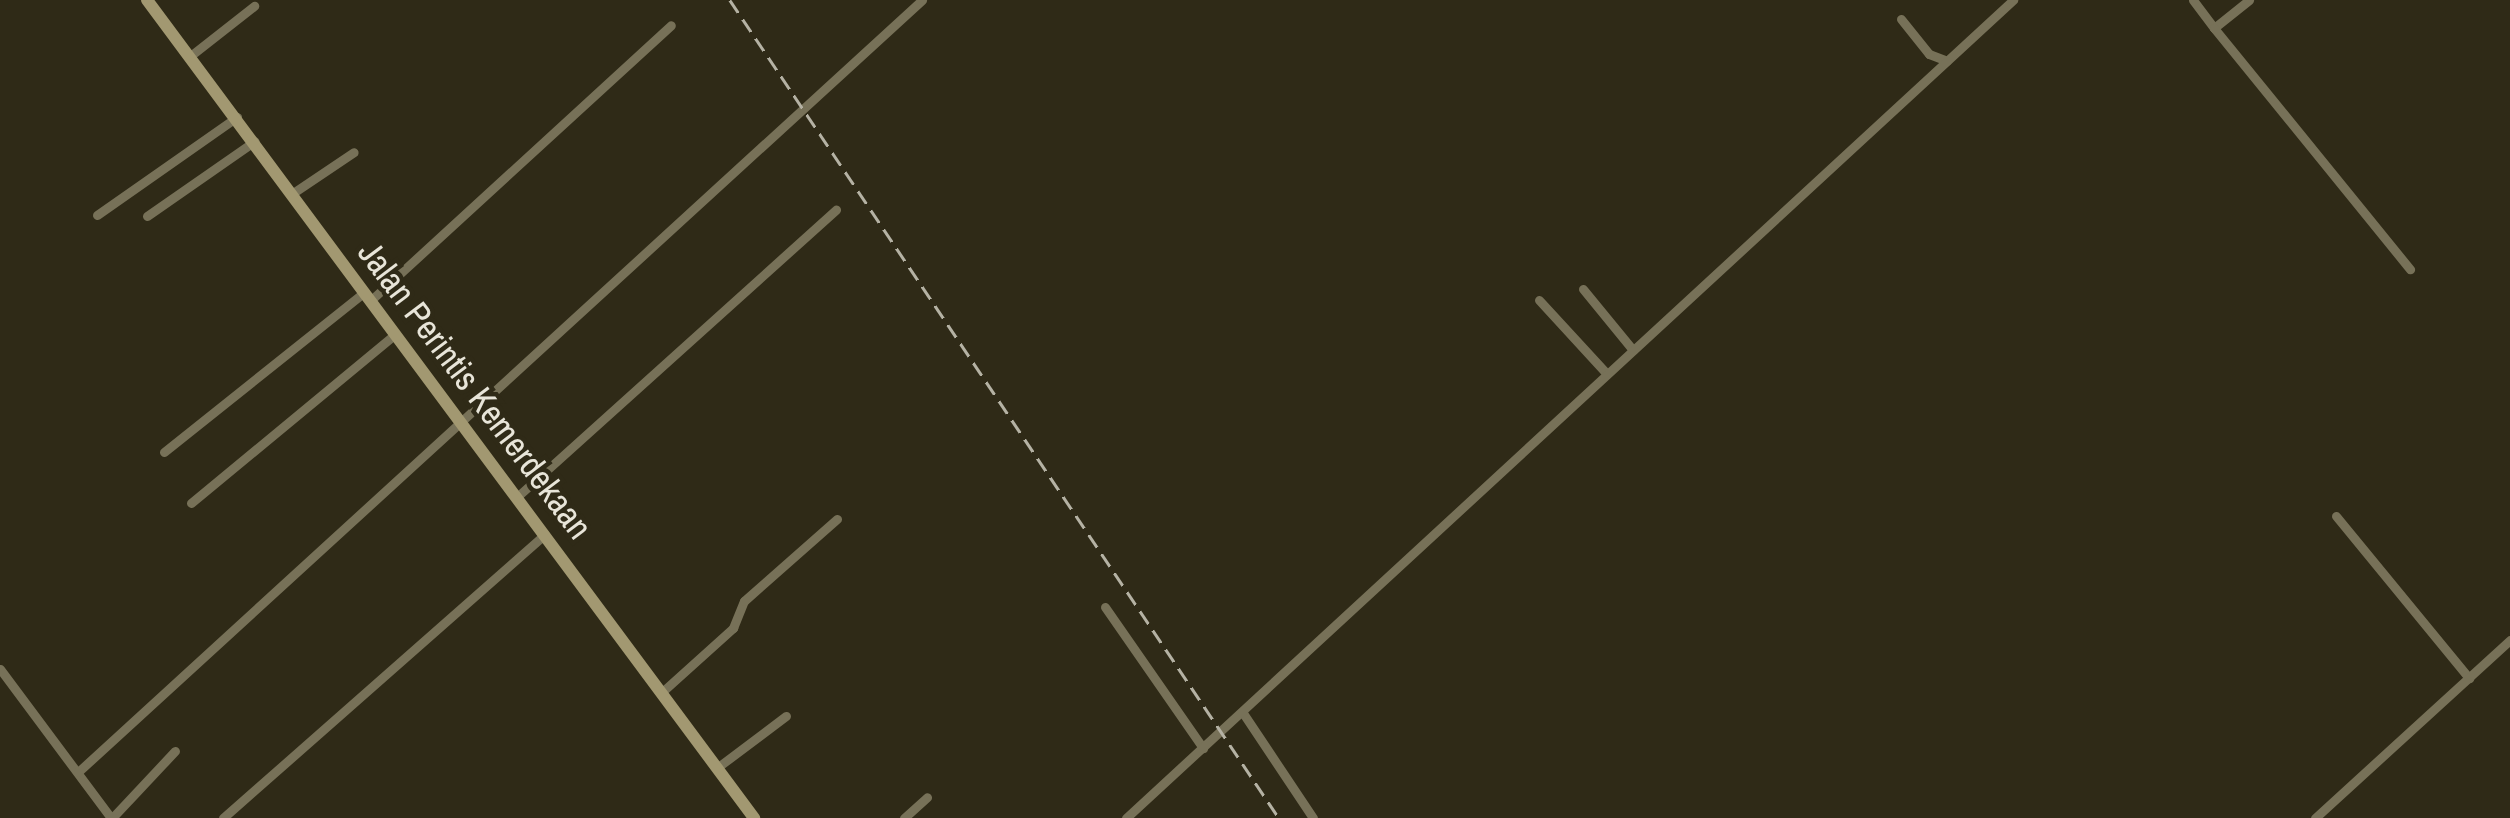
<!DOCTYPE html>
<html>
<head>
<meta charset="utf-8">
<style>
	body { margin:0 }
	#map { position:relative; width:2510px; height:818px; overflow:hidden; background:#2f2a17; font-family:"Archivo Narrow",sans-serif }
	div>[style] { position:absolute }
	.street>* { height:9px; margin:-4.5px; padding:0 4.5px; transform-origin:4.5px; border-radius:4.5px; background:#777158 }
	.secondary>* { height:12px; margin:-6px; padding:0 6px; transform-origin:6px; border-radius:6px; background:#a29871 }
	.rail>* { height:2.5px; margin-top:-1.25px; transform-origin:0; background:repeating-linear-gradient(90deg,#b5b2a4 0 15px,transparent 0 23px) }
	span { translate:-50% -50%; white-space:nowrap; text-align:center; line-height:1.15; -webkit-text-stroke:9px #2f2a17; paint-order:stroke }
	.street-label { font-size:35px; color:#e8e5d9 }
</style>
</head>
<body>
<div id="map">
	<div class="street">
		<div style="left:2193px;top:0;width:35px;rotate:53deg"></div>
		<div style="left:2214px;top:28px;width:45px;rotate:-38.7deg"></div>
		<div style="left:1901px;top:19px;width:45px;rotate:51.3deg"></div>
		<div style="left:1929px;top:54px;width:19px;rotate:21deg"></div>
		<div style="left:2214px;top:28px;width:311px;rotate:50.9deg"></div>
		<div style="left:189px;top:57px;width:83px;rotate:-38.1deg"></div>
		<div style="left:293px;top:193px;width:73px;rotate:-33.9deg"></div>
		<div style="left:97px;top:215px;width:171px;rotate:-35deg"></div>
		<div style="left:147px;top:216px;width:131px;rotate:-34.8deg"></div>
		<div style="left:1583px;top:289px;width:79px;rotate:50.7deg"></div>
		<div style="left:1539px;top:300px;width:100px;rotate:47.4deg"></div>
		<div style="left:370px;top:301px;width:408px;rotate:-42.5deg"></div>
		<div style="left:164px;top:452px;width:255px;rotate:-38.6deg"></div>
		<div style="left:518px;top:496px;width:428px;rotate:-42deg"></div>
		<div style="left:191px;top:503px;width:264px;rotate:-39.6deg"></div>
		<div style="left:2336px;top:516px;width:210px;rotate:50.6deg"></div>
		<div style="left:1105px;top:607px;width:172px;rotate:55.2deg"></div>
		<div style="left:0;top:669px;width:186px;rotate:53.3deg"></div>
		<div style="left:662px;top:692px;width:96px;rotate:-42deg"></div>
		<div style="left:733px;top:628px;width:29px;rotate:-68deg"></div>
		<div style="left:744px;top:601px;width:124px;rotate:-41.4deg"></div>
		<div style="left:1243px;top:713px;width:126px;rotate:56.3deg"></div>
		<div style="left:718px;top:767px;width:85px;rotate:-36.9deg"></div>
		<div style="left:78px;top:772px;width:1144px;rotate:-42.45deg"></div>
		<div style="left:112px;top:818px;width:92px;rotate:-46.8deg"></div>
		<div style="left:223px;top:818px;width:429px;rotate:-41.4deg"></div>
		<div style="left:904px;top:818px;width:31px;rotate:-42deg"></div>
		<div style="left:1126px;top:818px;width:1207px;rotate:-42.68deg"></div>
		<div style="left:2315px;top:818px;width:264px;rotate:-42.4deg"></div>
	</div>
	<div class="secondary">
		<div style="left:147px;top:0;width:1019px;rotate:53.42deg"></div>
	</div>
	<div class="rail">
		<div style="left:730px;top:0;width:985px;rotate:56.13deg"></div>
	</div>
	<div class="street-label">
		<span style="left:475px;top:390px;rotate:53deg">Jalan Perintis Kemerdekaan</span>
	</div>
</div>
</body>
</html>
